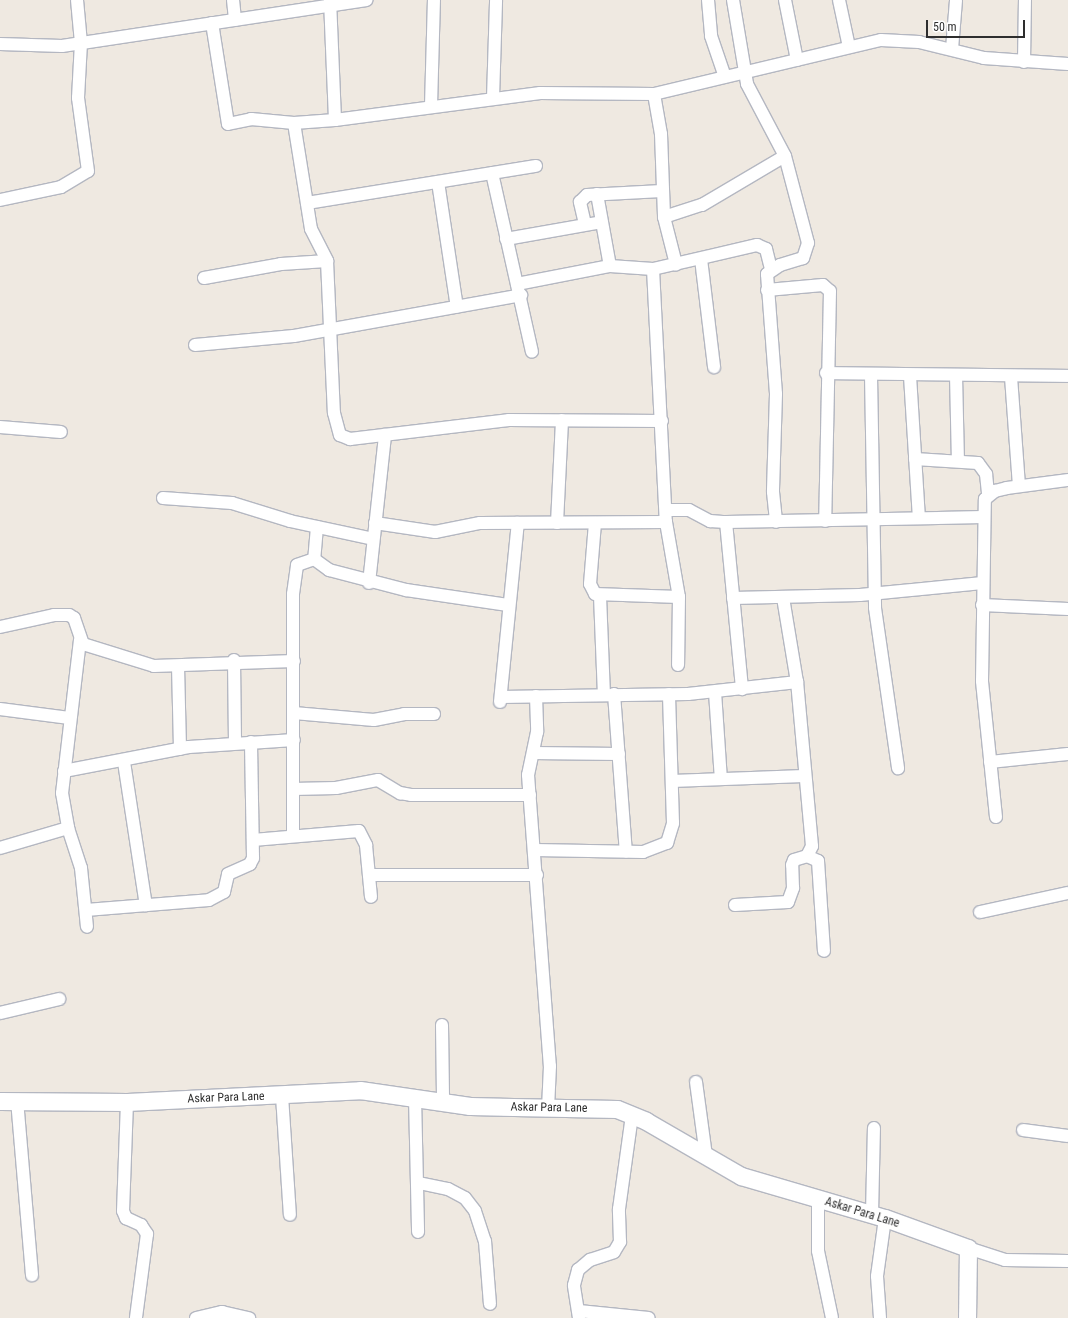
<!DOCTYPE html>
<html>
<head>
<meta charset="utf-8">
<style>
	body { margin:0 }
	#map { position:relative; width:1068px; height:1318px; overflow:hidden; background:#efe9e1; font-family:"Roboto Condensed",sans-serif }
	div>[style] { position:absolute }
	.roads { filter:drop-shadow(1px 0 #b4b7c1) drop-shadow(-1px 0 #b4b7c1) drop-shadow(0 1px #b4b7c1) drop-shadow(0 -1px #b4b7c1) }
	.street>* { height:12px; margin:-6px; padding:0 6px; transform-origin:6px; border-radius:6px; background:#fff }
	.secondary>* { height:17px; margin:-8.5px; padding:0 8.5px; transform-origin:8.5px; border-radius:8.5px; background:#fff }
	span { translate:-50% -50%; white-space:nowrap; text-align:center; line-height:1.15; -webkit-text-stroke:3px #fff; paint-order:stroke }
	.street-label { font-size:12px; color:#2e2e2e }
	.scale { position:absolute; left:926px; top:20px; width:99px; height:18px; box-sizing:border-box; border:2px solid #2e2e2e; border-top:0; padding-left:5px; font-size:12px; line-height:14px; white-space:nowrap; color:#2e2e2e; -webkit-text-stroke:3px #fff; paint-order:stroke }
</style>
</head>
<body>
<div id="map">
	<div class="roads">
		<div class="street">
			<div style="left:233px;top:0;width:20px;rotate:84deg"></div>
			<div style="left:330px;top:0;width:120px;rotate:87.6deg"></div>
			<div style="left:708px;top:0;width:36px;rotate:85deg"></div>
			<div style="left:711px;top:36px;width:43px;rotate:71.1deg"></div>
			<div style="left:733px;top:0;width:85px;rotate:80.5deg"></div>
			<div style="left:747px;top:84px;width:81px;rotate:62.2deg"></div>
			<div style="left:785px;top:156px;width:90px;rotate:75.2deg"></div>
			<div style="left:808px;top:243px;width:16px;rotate:108deg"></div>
			<div style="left:803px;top:258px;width:24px;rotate:163deg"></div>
			<div style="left:780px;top:265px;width:16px;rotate:145deg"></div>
			<div style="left:767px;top:274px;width:120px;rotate:85.7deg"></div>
			<div style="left:776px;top:394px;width:98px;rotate:91.8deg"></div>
			<div style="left:773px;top:492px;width:30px;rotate:84deg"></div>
			<div style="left:785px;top:0;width:61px;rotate:78.7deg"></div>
			<div style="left:839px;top:0;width:48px;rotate:78deg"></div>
			<div style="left:212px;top:23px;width:102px;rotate:81deg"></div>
			<div style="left:228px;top:124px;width:24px;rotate:-12deg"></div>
			<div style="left:251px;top:119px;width:43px;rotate:5.3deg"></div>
			<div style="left:294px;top:123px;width:41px;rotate:-4.2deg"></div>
			<div style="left:335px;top:120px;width:207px;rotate:-7.5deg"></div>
			<div style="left:540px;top:93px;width:114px;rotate:0.5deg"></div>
			<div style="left:654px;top:94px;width:233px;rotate:-13.4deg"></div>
			<div style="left:881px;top:40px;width:38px;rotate:3deg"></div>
			<div style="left:919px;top:42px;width:67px;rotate:13.8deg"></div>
			<div style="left:984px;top:58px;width:84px;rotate:4.1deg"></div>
			<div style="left:0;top:44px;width:62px;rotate:1.8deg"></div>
			<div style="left:62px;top:46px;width:308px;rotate:-8.6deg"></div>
			<div style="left:952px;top:49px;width:49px;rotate:-85.3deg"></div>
			<div style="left:1024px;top:62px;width:62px;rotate:-89.1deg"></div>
			<div style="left:654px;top:94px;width:41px;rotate:80.1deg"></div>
			<div style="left:661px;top:134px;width:83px;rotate:87.9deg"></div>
			<div style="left:664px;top:217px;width:49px;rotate:75.7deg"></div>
			<div style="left:493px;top:98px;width:98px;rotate:-88.2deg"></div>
			<div style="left:431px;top:106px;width:106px;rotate:-88.4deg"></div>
			<div style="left:294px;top:123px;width:107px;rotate:80.9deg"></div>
			<div style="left:311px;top:229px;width:36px;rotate:63deg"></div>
			<div style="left:327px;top:261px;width:152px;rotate:87.4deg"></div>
			<div style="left:334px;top:413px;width:23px;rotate:75deg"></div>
			<div style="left:340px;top:435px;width:11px;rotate:22deg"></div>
			<div style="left:350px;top:439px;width:160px;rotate:-6.8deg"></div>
			<div style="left:509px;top:420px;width:153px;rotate:0.4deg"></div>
			<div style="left:492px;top:173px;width:183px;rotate:77.4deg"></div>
			<div style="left:438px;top:182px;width:126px;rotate:81.4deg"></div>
			<div style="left:597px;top:194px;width:73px;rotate:79.8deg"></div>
			<div style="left:0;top:200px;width:62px;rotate:-12deg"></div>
			<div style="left:61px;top:187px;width:31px;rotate:-31deg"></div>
			<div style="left:88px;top:171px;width:74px;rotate:-97.8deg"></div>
			<div style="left:78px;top:98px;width:55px;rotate:-86.9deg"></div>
			<div style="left:81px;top:43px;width:43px;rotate:-95.3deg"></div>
			<div style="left:307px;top:203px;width:232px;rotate:-9.2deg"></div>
			<div style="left:664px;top:217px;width:40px;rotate:-18deg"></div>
			<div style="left:702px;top:205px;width:96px;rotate:-30.6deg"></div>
			<div style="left:585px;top:224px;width:23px;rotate:-103deg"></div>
			<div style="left:580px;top:202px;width:10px;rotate:-45deg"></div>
			<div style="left:587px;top:195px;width:75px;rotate:-3.1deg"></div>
			<div style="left:506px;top:239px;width:97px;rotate:-10deg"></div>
			<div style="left:701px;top:259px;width:109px;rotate:83.1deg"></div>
			<div style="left:653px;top:269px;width:253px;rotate:87.1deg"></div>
			<div style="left:666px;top:522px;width:76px;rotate:80.2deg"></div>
			<div style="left:679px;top:597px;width:68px;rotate:90.8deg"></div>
			<div style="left:204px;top:278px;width:78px;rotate:-10.3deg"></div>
			<div style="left:281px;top:264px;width:46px;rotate:-3.7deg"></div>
			<div style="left:517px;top:284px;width:95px;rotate:-11deg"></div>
			<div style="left:610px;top:266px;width:43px;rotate:4deg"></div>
			<div style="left:653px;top:269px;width:107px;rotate:-13deg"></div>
			<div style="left:757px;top:245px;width:10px;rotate:24deg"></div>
			<div style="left:766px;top:249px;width:21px;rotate:76deg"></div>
			<div style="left:767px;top:290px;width:56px;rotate:-5.1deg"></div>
			<div style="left:823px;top:285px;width:9px;rotate:41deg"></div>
			<div style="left:830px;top:291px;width:230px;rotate:91.2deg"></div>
			<div style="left:195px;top:345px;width:99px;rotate:-5.2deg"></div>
			<div style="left:294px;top:336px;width:231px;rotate:-10.2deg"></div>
			<div style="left:826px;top:373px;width:242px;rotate:0.7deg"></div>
			<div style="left:871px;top:375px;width:233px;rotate:89deg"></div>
			<div style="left:875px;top:608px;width:162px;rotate:81.8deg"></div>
			<div style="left:956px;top:375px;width:86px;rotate:88.7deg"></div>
			<div style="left:910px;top:376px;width:142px;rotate:86.4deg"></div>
			<div style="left:1011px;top:377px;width:109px;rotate:85.8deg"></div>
			<div style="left:0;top:427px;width:61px;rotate:4.7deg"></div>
			<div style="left:915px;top:459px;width:63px;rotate:3.6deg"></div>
			<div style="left:978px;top:463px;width:14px;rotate:54deg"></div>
			<div style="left:986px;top:474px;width:20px;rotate:84deg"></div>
			<div style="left:163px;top:498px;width:69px;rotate:4.1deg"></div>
			<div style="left:232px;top:503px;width:61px;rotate:17.2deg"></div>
			<div style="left:290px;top:521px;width:85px;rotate:12.2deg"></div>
			<div style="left:666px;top:510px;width:23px"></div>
			<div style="left:689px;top:510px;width:24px;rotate:28deg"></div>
			<div style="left:710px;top:521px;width:16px;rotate:4deg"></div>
			<div style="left:726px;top:522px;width:257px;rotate:-1.1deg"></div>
			<div style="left:726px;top:522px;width:168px;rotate:84.5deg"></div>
			<div style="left:375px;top:523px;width:61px;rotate:8.5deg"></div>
			<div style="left:435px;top:532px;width:46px;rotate:-11.3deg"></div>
			<div style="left:480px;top:523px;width:186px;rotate:-0.3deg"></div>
			<div style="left:557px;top:523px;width:103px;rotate:-87.2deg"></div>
			<div style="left:595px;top:523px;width:61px;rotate:94.7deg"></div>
			<div style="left:590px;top:584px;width:11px;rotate:63deg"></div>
			<div style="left:595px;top:594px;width:84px;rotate:2deg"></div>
			<div style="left:317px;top:527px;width:32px;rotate:95deg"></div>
			<div style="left:314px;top:559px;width:19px;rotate:36deg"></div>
			<div style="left:329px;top:570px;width:80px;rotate:14.6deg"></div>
			<div style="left:406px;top:590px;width:103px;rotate:8.4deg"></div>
			<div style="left:369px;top:583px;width:149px;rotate:-83.8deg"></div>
			<div style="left:600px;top:596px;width:98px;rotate:87.7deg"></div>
			<div style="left:733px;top:598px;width:127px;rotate:-1.4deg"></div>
			<div style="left:860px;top:595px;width:123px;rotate:-5.6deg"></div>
			<div style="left:982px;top:605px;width:86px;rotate:2.7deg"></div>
			<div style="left:0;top:627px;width:55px;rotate:-12.5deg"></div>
			<div style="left:54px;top:615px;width:15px"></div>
			<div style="left:69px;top:615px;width:6px;rotate:31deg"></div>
			<div style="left:74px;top:618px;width:28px;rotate:71deg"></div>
			<div style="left:83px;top:644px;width:74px;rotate:17.2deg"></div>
			<div style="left:154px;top:666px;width:140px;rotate:-2deg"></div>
			<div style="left:80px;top:640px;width:154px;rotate:96.7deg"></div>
			<div style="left:62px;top:793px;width:36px;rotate:80deg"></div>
			<div style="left:68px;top:828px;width:42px;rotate:72deg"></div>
			<div style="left:81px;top:868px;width:59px;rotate:84.2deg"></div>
			<div style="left:234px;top:660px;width:83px;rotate:89.3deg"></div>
			<div style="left:178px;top:666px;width:83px;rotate:88.6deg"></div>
			<div style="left:715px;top:692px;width:87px;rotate:86.1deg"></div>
			<div style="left:614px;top:694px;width:158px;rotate:85.7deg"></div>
			<div style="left:536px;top:696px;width:36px;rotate:88deg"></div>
			<div style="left:537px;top:732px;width:44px;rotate:101.8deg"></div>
			<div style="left:528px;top:775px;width:292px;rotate:85.7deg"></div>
			<div style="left:550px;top:1066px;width:43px;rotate:92.7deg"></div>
			<div style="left:501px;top:697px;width:187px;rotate:-0.9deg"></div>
			<div style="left:688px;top:694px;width:110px;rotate:-6.3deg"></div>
			<div style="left:500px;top:702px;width:180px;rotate:-84.3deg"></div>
			<div style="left:0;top:709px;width:70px;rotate:7.4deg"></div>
			<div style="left:294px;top:713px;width:80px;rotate:5deg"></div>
			<div style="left:374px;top:720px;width:31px;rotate:-11deg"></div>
			<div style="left:404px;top:714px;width:30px"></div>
			<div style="left:533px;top:753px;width:86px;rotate:0.7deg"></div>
			<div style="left:124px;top:762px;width:145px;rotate:81.3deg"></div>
			<div style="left:990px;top:762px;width:78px;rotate:-5.9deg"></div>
			<div style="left:64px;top:771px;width:127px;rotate:-10.9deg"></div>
			<div style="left:189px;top:747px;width:105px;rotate:-3.8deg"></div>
			<div style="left:672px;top:781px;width:132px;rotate:-2.2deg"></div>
			<div style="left:293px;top:789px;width:43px;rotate:-1.3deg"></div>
			<div style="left:336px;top:788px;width:43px;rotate:-10.8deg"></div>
			<div style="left:378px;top:780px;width:26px;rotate:31deg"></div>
			<div style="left:400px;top:793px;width:11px;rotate:10deg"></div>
			<div style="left:411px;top:795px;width:119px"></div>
			<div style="left:996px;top:817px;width:137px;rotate:-95.9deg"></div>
			<div style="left:982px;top:681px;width:182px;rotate:-89.1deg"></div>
			<div style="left:985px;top:499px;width:13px;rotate:-39deg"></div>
			<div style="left:995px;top:491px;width:12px;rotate:-14deg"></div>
			<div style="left:1007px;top:488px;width:62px;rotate:-7.5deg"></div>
			<div style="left:293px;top:836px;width:242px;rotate:-90deg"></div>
			<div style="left:293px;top:594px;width:29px;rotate:-82deg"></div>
			<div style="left:297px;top:565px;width:18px;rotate:-19deg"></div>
			<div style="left:253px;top:840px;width:106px;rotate:-4.9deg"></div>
			<div style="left:359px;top:831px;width:16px;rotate:63deg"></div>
			<div style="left:366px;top:845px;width:52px;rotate:84.5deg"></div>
			<div style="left:0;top:848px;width:71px;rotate:-16.4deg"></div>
			<div style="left:535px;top:850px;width:108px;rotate:1.1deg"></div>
			<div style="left:643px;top:852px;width:26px;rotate:-21deg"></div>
			<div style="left:667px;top:843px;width:21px;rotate:-73deg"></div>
			<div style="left:673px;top:823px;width:129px;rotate:-91.8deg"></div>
			<div style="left:807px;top:856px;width:12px;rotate:24deg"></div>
			<div style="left:818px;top:861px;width:90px;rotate:86.2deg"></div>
			<div style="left:369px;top:875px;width:168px"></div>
			<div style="left:735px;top:905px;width:53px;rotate:-3.2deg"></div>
			<div style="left:788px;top:902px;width:15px;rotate:-70deg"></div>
			<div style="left:793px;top:888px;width:23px;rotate:-92deg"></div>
			<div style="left:792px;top:865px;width:5px;rotate:-68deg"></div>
			<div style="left:794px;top:860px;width:14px;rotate:-17deg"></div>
			<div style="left:807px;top:856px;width:11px;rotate:-63deg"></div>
			<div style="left:812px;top:846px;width:165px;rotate:-95.2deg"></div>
			<div style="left:797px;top:682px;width:86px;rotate:-99.4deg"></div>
			<div style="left:86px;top:910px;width:123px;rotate:-4.6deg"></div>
			<div style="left:209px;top:900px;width:17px;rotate:-28deg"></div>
			<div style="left:224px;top:892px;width:18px;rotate:-77deg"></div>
			<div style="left:228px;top:874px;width:24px;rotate:-24deg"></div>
			<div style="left:250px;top:864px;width:7px;rotate:-63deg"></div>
			<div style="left:253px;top:858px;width:116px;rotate:-91deg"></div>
			<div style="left:980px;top:912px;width:90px;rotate:-12.2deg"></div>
			<div style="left:0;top:1013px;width:61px;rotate:-13.3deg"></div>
			<div style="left:442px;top:1025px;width:76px;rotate:89.2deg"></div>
			<div style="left:696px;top:1082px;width:75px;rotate:82.3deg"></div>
			<div style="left:282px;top:1096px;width:119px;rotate:86.2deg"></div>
			<div style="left:415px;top:1097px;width:135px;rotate:88.7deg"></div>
			<div style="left:17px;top:1100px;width:176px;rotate:85.1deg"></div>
			<div style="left:127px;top:1102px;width:109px;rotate:92.1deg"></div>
			<div style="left:123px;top:1211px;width:8px;rotate:67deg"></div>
			<div style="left:126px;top:1218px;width:17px;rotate:25deg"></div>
			<div style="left:141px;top:1225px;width:11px;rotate:56deg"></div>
			<div style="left:147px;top:1234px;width:85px;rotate:97.5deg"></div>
			<div style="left:1023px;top:1130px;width:45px;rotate:7.6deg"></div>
			<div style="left:419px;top:1183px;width:30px;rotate:12deg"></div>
			<div style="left:448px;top:1189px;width:19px;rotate:28deg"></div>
			<div style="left:465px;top:1198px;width:16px;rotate:52deg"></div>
			<div style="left:475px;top:1211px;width:32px;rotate:72deg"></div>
			<div style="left:485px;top:1241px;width:63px;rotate:85.5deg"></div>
			<div style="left:818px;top:1199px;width:52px;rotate:90deg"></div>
			<div style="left:818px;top:1251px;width:68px;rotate:78.2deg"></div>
			<div style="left:872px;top:1214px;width:86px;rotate:-88.7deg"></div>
			<div style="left:968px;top:1248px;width:39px;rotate:18deg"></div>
			<div style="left:1005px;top:1260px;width:63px;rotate:0.9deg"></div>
			<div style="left:579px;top:1311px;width:70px;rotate:5.7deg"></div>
			<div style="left:196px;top:1318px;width:27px;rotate:-13deg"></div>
			<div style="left:222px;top:1312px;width:28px;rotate:13deg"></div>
			<div style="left:579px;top:1318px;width:33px;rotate:-99deg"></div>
			<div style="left:574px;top:1285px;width:16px;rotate:-75deg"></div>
			<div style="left:578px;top:1270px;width:16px;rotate:-40deg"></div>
			<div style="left:590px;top:1260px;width:25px;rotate:-18deg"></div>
			<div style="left:614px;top:1252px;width:12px;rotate:-59deg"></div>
			<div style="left:620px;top:1242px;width:33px;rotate:-92deg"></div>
			<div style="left:619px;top:1209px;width:95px;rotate:-82.1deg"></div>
			<div style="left:880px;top:1318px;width:42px;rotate:-94.1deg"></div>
			<div style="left:877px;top:1276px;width:59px;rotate:-82.1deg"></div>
		</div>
		<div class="secondary">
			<div style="left:0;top:1101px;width:127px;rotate:0.5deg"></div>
			<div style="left:127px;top:1102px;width:233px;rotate:-2.9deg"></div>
			<div style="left:360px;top:1090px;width:111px;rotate:8.3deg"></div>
			<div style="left:470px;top:1106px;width:147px;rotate:1.2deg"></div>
			<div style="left:617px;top:1109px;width:31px;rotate:22deg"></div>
			<div style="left:646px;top:1121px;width:110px;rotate:30.1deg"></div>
			<div style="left:741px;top:1176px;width:150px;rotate:16.3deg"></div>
			<div style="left:885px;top:1218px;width:88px;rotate:19.9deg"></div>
			<div style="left:968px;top:1248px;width:70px;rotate:90.8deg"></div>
		</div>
	</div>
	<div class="street-label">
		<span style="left:226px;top:1098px;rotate:-2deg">Askar Para Lane</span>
		<span style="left:549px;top:1108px;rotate:1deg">Askar Para Lane</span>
		<span style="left:862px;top:1213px;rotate:17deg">Askar Para Lane</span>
	</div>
	<div class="scale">50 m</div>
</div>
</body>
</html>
